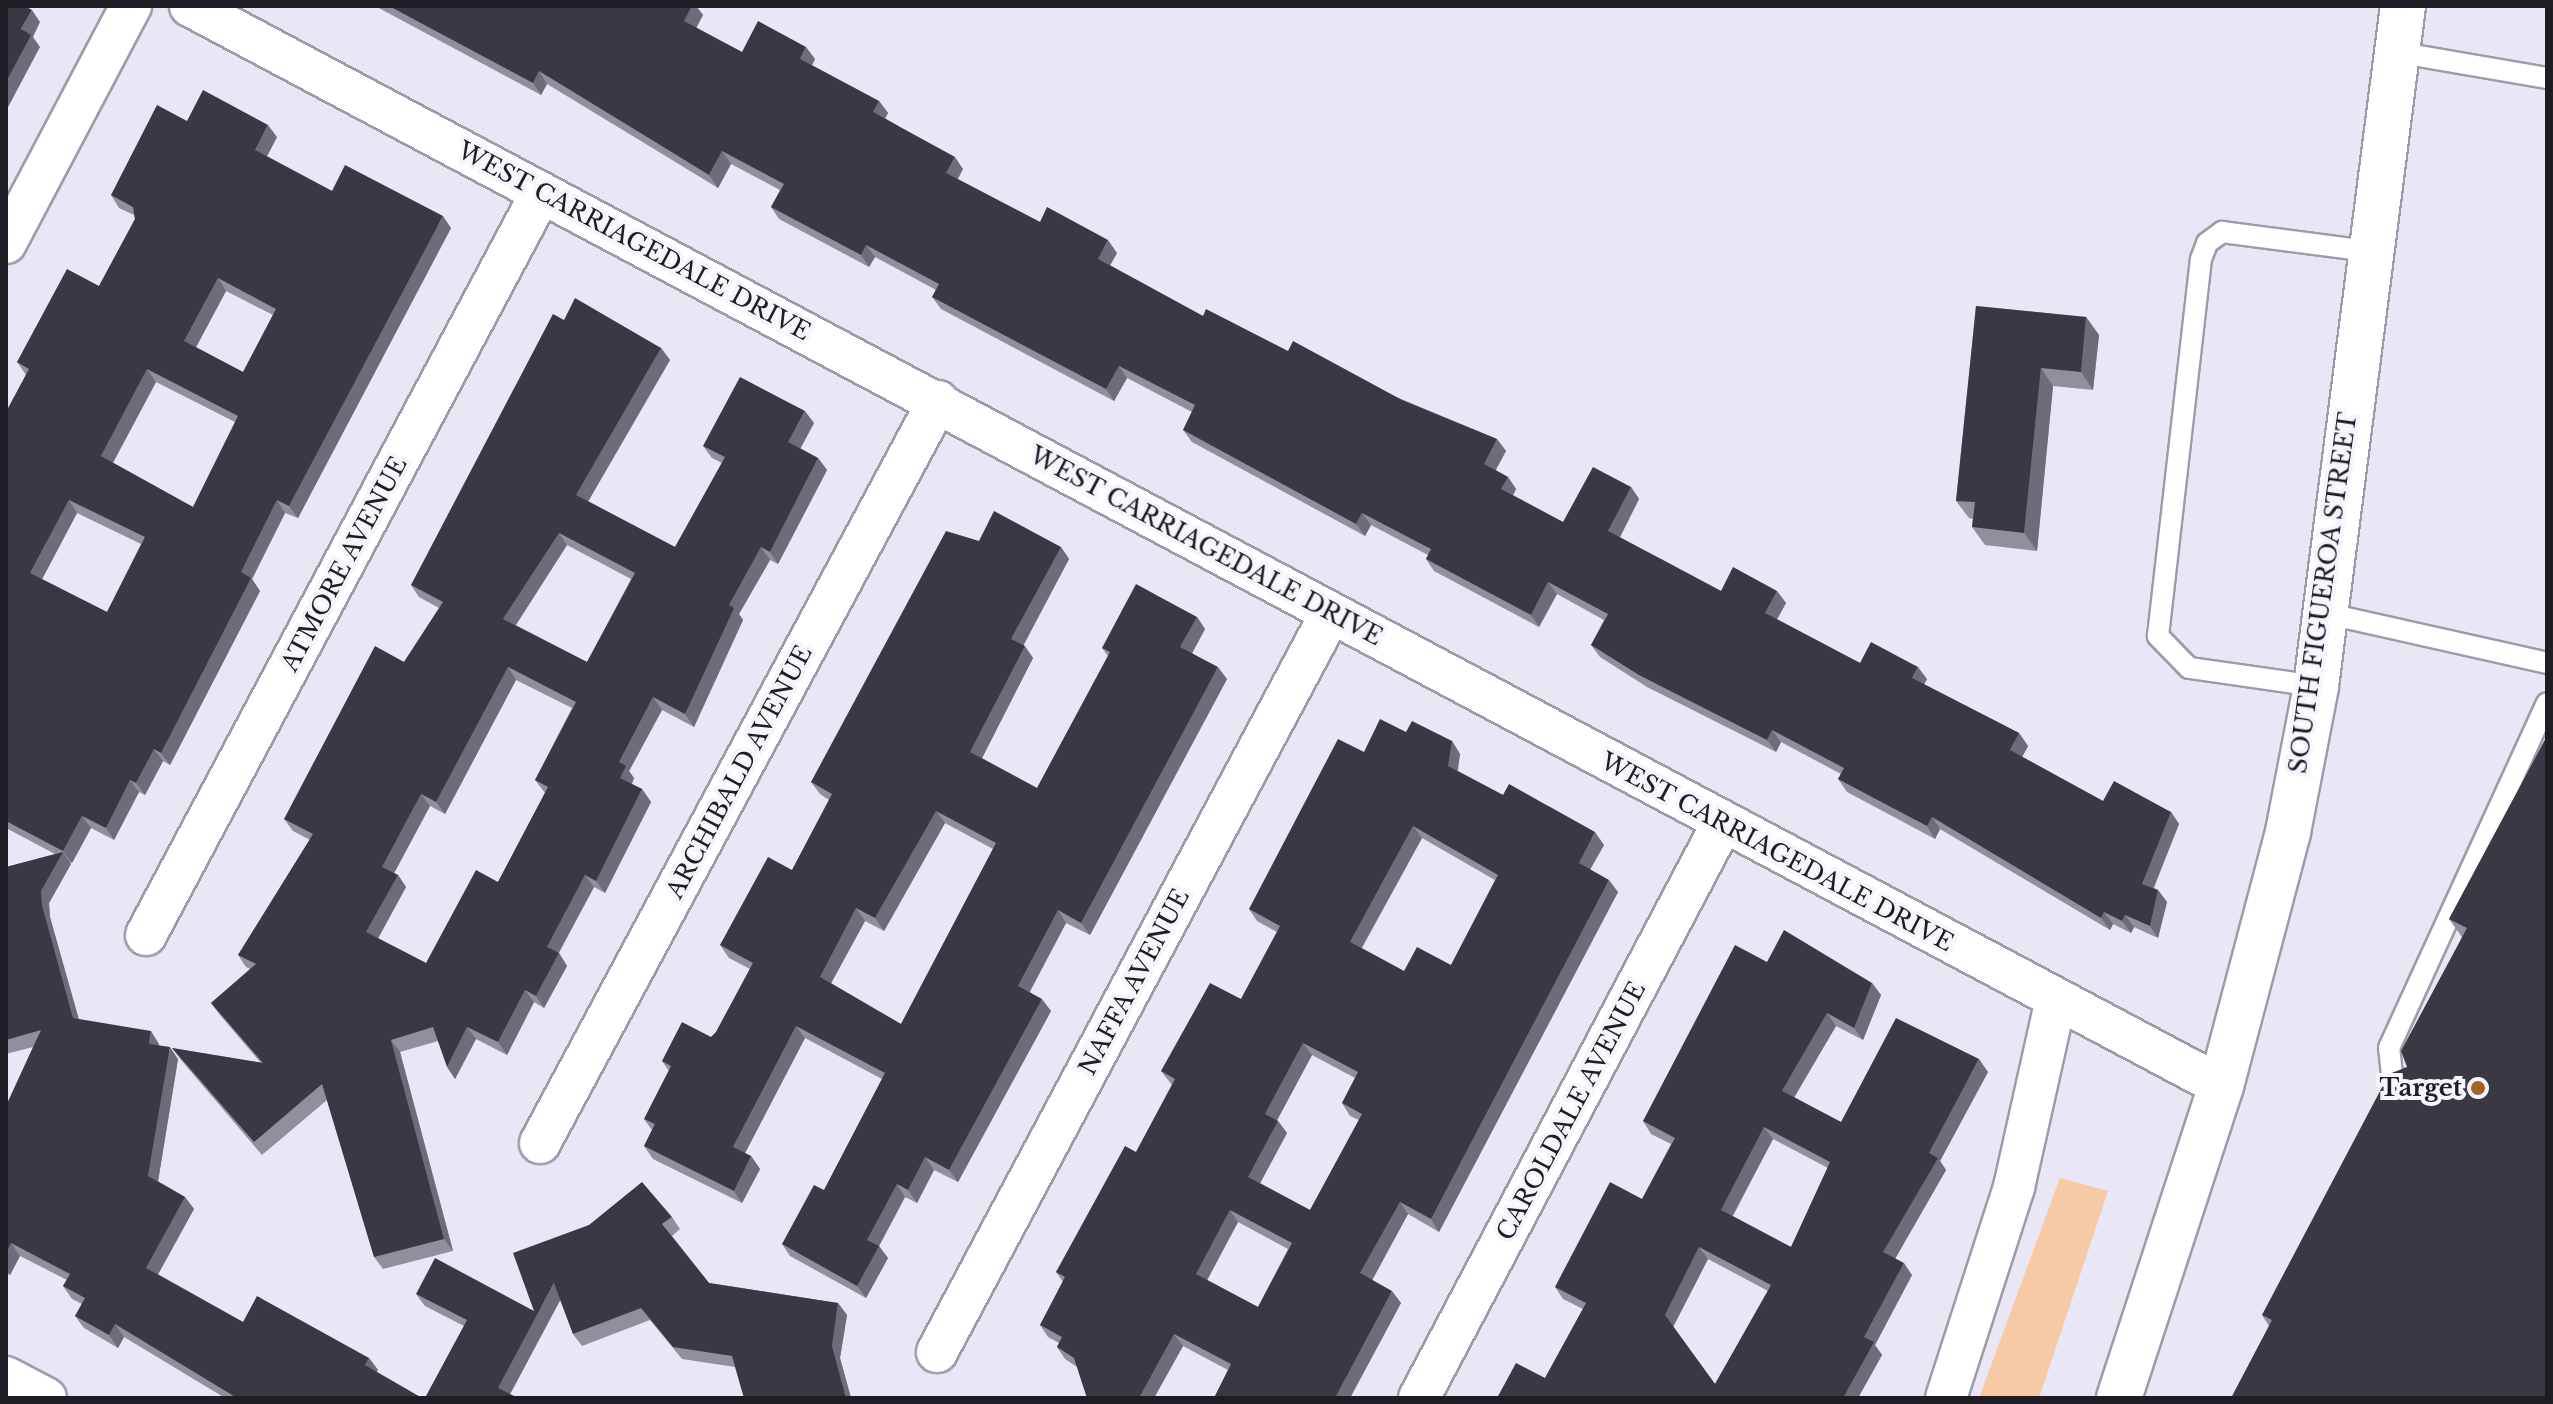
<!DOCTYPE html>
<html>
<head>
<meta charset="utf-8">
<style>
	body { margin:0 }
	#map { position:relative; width:2553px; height:1404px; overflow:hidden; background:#e9e6f5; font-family:"Libre Baskerville",serif }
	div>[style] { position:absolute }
	.green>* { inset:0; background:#f7caa6 }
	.roads { filter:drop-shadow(2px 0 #9e9ba9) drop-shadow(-2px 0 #9e9ba9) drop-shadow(0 2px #9e9ba9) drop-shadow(0 -2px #9e9ba9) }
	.service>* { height:20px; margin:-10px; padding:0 10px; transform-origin:10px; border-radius:10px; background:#fff }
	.minor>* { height:40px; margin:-20px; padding:0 20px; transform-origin:20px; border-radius:20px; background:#fff }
	.primary>* { height:44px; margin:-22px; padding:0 22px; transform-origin:22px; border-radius:22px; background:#fff }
	.wall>* { inset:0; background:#928f9c }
	.shaded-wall>* { inset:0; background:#6f6c79 }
	.building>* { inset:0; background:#3b3844 }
	.dots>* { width:22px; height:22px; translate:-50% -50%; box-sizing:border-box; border:4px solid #f6f4fd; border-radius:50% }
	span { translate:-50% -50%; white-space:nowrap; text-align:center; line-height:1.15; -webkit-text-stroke:8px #f6f4fd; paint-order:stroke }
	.street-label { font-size:24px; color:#1f1d23 }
	.poi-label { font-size:24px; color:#1f1d23; font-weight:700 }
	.right { translate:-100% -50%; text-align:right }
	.frame { position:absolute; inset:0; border:8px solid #1f1d23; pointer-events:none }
</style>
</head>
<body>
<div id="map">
	<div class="green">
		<div style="clip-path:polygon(2060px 1178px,2108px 1191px,2039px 1398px,1979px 1398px)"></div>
	</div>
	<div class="roads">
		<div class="service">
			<div style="left:2396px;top:52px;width:153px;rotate:9.8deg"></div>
			<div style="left:2324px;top:613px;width:229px;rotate:12.6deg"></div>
			<div style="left:2316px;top:686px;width:128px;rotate:-171.9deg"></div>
			<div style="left:2189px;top:668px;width:45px;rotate:-134.1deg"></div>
			<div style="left:2158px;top:636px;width:379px;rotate:-83.5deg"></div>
			<div style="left:2201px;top:259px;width:17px;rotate:-69deg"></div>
			<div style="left:2207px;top:243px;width:19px;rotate:-36deg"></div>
			<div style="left:2222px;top:232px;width:148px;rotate:7.4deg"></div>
			<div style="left:2411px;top:1085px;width:21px;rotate:-152deg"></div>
			<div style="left:2392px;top:1075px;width:27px;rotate:-96deg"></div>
			<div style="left:2389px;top:1048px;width:379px;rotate:-65.4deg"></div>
		</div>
		<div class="minor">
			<div style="left:190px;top:6px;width:2300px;rotate:28deg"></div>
			<div style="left:6px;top:243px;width:268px;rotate:-62.2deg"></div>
			<div style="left:146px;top:935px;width:841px;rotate:-61.97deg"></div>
			<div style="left:540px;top:1143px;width:842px;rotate:-61.79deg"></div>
			<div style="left:937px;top:1352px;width:837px;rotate:-61.94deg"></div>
			<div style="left:6px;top:1377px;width:45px;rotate:27.7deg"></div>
			<div style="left:1419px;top:1398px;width:649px;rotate:-62.17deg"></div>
			<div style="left:1946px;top:1398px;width:222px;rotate:-72.1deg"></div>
			<div style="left:2014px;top:1187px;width:193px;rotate:-77.4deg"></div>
		</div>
		<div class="primary">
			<div style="left:2119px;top:1398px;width:328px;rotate:-71.9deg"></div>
			<div style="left:2221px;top:1086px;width:263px;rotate:-75.2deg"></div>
			<div style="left:2288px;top:832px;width:149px;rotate:-79.1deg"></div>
			<div style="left:2316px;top:686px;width:686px;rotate:-82.71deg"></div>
		</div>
	</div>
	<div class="wall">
		<div style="clip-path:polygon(375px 6px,696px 6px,703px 15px,696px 28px,742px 52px,815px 59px,812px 65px,879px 101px,888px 113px,885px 118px,963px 169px,958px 179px,1040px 222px,1117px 253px,1110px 265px,1203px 316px,1497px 439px,1506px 451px,1496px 470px,1508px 477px,1516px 489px,1513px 495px,1563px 522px,1631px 487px,1639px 499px,1620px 537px,1721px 591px,1777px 591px,1786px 603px,1777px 619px,1860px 663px,1927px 679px,1924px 684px,2019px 733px,2028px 746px,2022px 757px,2103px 801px,2171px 812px,2179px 824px,2154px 888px,2158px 890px,2167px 902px,2158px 938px,2134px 927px,2131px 933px,2113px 924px,2110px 930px,1940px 829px,1935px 839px,1847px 792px,1838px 779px,1841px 774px,1781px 742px,1776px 752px,1647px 687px,1600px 657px,1591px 645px,1604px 620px,1557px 594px,1539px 627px,1434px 571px,1426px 559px,1428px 555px,1371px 525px,1365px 536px,1192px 442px,1183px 430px,1192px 412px,1127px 378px,1114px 401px,941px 309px,932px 297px,936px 290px,875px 257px,869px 267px,779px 219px,771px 207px,780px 190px,731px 164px,718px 188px,547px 84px,541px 95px)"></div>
		<div style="clip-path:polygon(evenodd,187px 121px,277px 137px,267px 156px,332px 191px,451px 228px,298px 518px,285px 513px,252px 579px,260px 591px,170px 765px,163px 761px,145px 795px,139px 792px,114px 840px,91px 828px,72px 863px,70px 862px,71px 864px,49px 903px,50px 917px,78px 1019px,159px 1044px,159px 1045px,178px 1059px,158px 1181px,185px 1197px,194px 1209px,158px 1274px,243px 1322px,369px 1358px,378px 1370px,376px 1372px,422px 1398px,225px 1398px,124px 1337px,118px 1348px,84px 1328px,75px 1316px,82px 1304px,72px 1299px,63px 1286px,67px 1280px,20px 1256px,10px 1275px,6px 1273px,6px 1106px,33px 1047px,6px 1054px,6px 867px,55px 854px,6px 828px,6px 412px,26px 375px,17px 362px,99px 286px,135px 219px,134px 215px,119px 208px,111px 195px,187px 121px,226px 291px,273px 315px,243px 372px,196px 347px,226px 291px,187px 121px,156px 382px,235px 422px,193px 507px,113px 463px,156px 382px,187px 121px,77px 513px,141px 544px,107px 612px,42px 579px,77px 513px)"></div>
		<div style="clip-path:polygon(1976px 306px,2086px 317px,2099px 335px,2093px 390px,2053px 386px,2037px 551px,1985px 545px,1972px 527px,1973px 519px,1969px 518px,1956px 501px)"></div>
		<div style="clip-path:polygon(evenodd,564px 320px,661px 348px,670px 360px,588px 501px,675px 547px,722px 463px,712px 458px,703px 446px,814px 423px,800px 448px,818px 458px,827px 470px,778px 564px,770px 560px,739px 614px,743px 620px,694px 727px,662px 710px,629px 771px,634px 778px,632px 784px,642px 789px,651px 802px,605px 893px,594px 887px,559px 953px,567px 966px,544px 1008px,534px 1002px,507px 1055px,476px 1039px,455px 1079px,438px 1041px,400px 1052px,453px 1251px,383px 1269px,374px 1257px,327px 1100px,262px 1155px,181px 1060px,172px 1048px,261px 1063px,220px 1015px,211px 1003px,250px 969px,246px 967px,238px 955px,310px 840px,293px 831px,284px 819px,404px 662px,439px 608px,419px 597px,411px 585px,564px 320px,567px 545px,631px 579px,587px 662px,516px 625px,567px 545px,564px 320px,516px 680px,572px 708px,535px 780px,545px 793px,498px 882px,426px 963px,378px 938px,406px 887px,398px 875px,394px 873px,430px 806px,445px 814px,516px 680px)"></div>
		<div style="clip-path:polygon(evenodd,979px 541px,1061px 547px,1069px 559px,1023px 645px,1033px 658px,982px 758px,1037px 788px,1108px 656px,1102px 648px,1197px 617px,1205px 629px,1192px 653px,1227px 679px,1090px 935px,1066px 923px,1030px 992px,1051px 1011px,958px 1182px,934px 1170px,917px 1203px,905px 1197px,879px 1246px,888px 1258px,866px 1298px,790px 1256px,782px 1244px,824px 1190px,882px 1079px,805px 1038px,745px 1153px,751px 1156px,760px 1169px,742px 1203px,653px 1159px,644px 1146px,652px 1130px,644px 1119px,669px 1071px,662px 1061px,711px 1037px,716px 1032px,750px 969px,729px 958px,720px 945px,792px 870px,829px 800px,820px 794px,811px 782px,979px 541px,945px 823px,993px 849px,901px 1024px,831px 983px,865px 921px,884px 931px,945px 823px)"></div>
		<div style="clip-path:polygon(evenodd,1406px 732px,1452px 741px,1460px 754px,1458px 771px,1503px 795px,1604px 845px,1590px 869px,1618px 892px,1439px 1232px,1408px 1214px,1372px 1280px,1401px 1303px,1350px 1398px,1214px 1398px,1228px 1370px,1183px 1346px,1154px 1398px,1087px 1398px,1077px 1367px,1065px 1359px,1057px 1347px,1059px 1343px,1048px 1337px,1040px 1325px,1063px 1282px,1056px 1272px,1136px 1152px,1172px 1085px,1161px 1071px,1241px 999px,1277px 932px,1257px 921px,1249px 909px,1364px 752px,1406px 732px,1422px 838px,1495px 880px,1451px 965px,1404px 971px,1362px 948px,1422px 838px,1406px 732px,1312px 1055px,1355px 1078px,1342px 1103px,1350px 1116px,1359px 1120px,1310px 1210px,1260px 1183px,1287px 1133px,1277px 1120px,1312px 1055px,1406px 732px,1238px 1222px,1288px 1249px,1258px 1307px,1207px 1280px,1238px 1222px)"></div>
		<div style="clip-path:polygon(2547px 736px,2547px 1398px,2269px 1326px,2262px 1315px,2407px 1067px,2462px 937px,2449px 919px)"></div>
		<div style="clip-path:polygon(evenodd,1767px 962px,1872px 983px,1881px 995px,1863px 1040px,1836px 1026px,1794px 1097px,1841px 1122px,1988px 1072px,1940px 1161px,1946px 1170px,1895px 1259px,1912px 1275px,1875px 1345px,1882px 1355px,1858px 1398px,1497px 1398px,1545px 1378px,1583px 1309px,1563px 1299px,1555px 1287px,1642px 1199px,1671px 1144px,1651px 1134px,1643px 1121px,1767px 962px,1773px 1139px,1828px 1168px,1791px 1247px,1733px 1216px,1773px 1139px,1767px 962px,1708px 1259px,1768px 1291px,1715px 1384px,1673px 1327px,1708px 1259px)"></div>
		<div style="clip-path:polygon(672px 1217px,680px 1229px,672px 1236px,709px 1283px,838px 1303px,847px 1315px,840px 1358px,851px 1398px,744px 1398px,735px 1367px,682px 1359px,650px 1320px,582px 1346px,573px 1334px,560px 1300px,510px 1394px,515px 1398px,425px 1398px,464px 1326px,425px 1306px,416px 1294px,534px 1311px)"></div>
	</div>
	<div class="shaded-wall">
		<div style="clip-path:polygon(692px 6px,696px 6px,703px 15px,693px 34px,684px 21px)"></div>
		<div style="clip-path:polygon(32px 10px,40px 22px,33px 37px,40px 47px,6px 111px,6px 82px,21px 29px)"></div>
		<div style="clip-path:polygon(806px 47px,815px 59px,809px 71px,800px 59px)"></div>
		<div style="clip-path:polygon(539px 71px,547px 84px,541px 95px,533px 83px)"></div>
		<div style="clip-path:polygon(879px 101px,888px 113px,882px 124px,873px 112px)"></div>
		<div style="clip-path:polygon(268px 125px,277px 137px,264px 162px,255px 150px)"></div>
		<div style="clip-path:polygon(722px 151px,731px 164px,718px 188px,709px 175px)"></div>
		<div style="clip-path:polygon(955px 157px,963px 169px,954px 185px,946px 173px)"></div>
		<div style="clip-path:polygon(443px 216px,451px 228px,298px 518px,289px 506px)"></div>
		<div style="clip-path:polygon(1108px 240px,1117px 253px,1107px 271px,1098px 259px)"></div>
		<div style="clip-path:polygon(866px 245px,875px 257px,869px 267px,861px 255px)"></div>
		<div style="clip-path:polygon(218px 278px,226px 291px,193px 353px,184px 341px)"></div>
		<div style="clip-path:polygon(2086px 317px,2099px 335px,2093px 390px,2081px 372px)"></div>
		<div style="clip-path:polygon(661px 348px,670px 360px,585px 507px,576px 495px)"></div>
		<div style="clip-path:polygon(1119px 366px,1127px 378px,1114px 401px,1106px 389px)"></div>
		<div style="clip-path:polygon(2041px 368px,2053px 386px,2037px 551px,2024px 533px)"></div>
		<div style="clip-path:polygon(147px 369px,156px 382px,110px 468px,101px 456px)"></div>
		<div style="clip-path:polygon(805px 411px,814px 423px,797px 455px,788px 442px)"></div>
		<div style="clip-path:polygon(1497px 439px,1506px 451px,1492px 476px,1484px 464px)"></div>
		<div style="clip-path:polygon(818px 458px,827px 470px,778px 564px,770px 552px)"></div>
		<div style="clip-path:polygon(1508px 477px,1516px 489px,1510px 501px,1501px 489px)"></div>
		<div style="clip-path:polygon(1631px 487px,1639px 499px,1617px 543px,1608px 531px)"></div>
		<div style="clip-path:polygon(69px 500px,77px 513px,39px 585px,30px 573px)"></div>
		<div style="clip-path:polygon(277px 500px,285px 513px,252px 579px,260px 591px,170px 765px,161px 753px,241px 572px)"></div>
		<div style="clip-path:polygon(1362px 513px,1371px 525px,1365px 536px,1356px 524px)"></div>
		<div style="clip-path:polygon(559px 533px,567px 545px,512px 631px,503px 619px)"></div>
		<div style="clip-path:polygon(761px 547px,770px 560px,739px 614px,743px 620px,694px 727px,685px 714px,729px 605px)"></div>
		<div style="clip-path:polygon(1061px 547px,1069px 559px,1020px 652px,1011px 639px)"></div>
		<div style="clip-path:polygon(1548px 582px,1557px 594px,1539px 627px,1531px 615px)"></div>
		<div style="clip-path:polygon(1777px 591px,1786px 603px,1774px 625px,1765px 613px)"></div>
		<div style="clip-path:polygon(1197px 617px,1205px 629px,1189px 659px,1180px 647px)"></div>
		<div style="clip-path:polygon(1025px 646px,1033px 658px,979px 764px,970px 752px)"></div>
		<div style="clip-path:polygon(508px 667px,516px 680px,445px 814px,436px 802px)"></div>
		<div style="clip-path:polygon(1218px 667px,1227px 679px,1090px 935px,1081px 923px)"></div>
		<div style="clip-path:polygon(1918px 667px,1927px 679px,1921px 690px,1912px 678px)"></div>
		<div style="clip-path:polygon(653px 697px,662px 710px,629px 771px,634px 778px,629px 790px,620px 778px,619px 762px)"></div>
		<div style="clip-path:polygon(1772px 730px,1781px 742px,1776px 752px,1767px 740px)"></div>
		<div style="clip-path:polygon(2019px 733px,2028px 746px,2019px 763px,2010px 750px)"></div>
		<div style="clip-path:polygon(1452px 741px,1460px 754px,1456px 779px,1448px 766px)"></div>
		<div style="clip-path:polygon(154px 749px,163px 761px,145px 795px,136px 783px)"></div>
		<div style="clip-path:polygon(130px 780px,139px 792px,114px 840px,106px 828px)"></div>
		<div style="clip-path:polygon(642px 789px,651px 802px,605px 893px,596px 881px)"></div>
		<div style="clip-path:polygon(421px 794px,430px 806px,391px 879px,382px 867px)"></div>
		<div style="clip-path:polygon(936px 811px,945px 823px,884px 931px,875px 918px)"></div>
		<div style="clip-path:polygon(2171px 812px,2179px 824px,2150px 896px,2142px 884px)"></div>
		<div style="clip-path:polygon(82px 816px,91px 828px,72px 863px,63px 851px)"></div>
		<div style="clip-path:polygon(1932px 817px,1940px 829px,1935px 839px,1927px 826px)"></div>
		<div style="clip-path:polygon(1413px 826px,1422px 838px,1358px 954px,1350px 942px)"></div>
		<div style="clip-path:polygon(1595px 832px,1604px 845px,1587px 875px,1579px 863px)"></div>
		<div style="clip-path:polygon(63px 852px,71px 864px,49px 903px,50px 917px,82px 1030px,73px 1018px,42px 905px,41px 891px)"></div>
		<div style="clip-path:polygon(398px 875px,406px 887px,375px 944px,366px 932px)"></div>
		<div style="clip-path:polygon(585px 875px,594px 887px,555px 959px,547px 947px)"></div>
		<div style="clip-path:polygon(1609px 880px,1618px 892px,1439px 1232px,1431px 1219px)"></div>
		<div style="clip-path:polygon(2158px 890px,2167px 902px,2158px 938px,2150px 926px)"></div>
		<div style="clip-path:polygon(856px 908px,865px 921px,828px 989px,820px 977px)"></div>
		<div style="clip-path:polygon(1058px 910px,1066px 923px,1026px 998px,1018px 986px)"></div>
		<div style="clip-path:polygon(2104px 912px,2113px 924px,2110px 930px,2101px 918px)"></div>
		<div style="clip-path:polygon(2125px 915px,2134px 927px,2131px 933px,2122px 921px)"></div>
		<div style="clip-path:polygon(559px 953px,567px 966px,544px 1008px,536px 996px)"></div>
		<div style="clip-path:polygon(1872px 983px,1881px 995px,1863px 1040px,1854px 1028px)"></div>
		<div style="clip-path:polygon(525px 990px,534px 1002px,507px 1055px,498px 1042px)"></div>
		<div style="clip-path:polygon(1042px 999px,1051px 1011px,958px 1182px,949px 1170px)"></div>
		<div style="clip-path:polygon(1827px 1013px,1836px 1026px,1791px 1103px,1782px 1091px)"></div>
		<div style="clip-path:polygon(796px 1026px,805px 1038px,742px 1159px,733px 1147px)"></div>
		<div style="clip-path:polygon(467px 1027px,476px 1039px,455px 1079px,447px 1067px)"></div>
		<div style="clip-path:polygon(151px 1031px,159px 1044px,158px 1056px,149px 1044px)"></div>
		<div style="clip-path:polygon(391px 1040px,400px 1052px,453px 1251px,444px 1239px)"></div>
		<div style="clip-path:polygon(1303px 1043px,1312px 1055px,1274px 1126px,1265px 1114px)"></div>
		<div style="clip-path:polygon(170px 1047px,178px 1059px,157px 1188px,148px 1176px)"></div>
		<div style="clip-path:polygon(1979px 1059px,1988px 1072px,1940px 1161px,1946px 1170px,1892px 1264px,1883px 1252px,1929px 1153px)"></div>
		<div style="clip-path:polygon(1278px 1121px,1287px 1133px,1257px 1189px,1248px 1177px)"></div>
		<div style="clip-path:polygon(1764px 1127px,1773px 1139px,1729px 1222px,1721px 1210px)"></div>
		<div style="clip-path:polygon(751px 1156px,760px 1169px,742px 1203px,734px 1191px)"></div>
		<div style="clip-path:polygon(925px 1157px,934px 1170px,917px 1203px,908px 1190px)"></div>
		<div style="clip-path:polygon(897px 1184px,905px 1197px,879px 1246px,888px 1258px,866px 1298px,857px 1286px,867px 1240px)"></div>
		<div style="clip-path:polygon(185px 1197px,194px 1209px,155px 1280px,146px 1268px)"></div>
		<div style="clip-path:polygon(1400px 1202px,1408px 1214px,1369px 1286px,1360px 1273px)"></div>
		<div style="clip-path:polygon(1230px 1210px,1238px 1222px,1204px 1286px,1196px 1274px)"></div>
		<div style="clip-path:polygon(11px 1243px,20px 1256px,10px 1275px,6px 1270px,6px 1253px)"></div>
		<div style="clip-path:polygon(1699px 1247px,1708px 1259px,1673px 1327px,1665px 1315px)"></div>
		<div style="clip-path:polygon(1904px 1263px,1912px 1275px,1875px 1345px,1882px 1355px,1858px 1398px,1843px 1398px,1864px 1337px)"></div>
		<div style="clip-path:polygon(554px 1283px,563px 1295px,508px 1398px,498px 1388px)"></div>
		<div style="clip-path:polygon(1392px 1291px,1401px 1303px,1350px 1398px,1335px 1398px)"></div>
		<div style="clip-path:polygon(838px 1303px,847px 1315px,840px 1358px,851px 1398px,846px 1398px,832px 1346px)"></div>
		<div style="clip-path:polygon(115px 1324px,124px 1337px,118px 1348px,109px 1335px)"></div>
		<div style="clip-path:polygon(1174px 1334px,1183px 1346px,1154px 1398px,1139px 1398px)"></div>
		<div style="clip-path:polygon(369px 1358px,378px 1370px,373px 1377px,365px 1365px)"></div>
	</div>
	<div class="building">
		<div style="clip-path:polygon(6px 6px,25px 6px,32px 10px,21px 29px,31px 35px,6px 82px)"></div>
		<div style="clip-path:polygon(389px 6px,692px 6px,684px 21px,742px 52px,758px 21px,806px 47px,800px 59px,879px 101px,873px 112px,955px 157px,946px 173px,1040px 222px,1047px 207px,1108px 240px,1098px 259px,1203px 316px,1206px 309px,1288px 351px,1293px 341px,1402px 400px,1497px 439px,1484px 464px,1508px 477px,1501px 489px,1563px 522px,1593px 467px,1631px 487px,1608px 531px,1721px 591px,1733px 567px,1777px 591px,1765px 613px,1860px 663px,1871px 642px,1918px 667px,1912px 678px,2019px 733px,2010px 750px,2103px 801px,2114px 781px,2171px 812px,2142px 884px,2158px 890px,2150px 926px,2125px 915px,2122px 921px,2104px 912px,2101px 918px,1932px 817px,1927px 826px,1838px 779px,1844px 768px,1772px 730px,1767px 740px,1639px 675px,1591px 645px,1608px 614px,1548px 582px,1531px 615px,1426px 559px,1431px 549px,1362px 513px,1356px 524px,1183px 430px,1195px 405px,1119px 366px,1106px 389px,932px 297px,939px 284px,866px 245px,861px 255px,771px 207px,784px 184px,722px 151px,709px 175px,539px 71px,533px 83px)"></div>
		<div style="clip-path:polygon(evenodd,203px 90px,268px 125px,255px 150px,332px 191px,345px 165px,443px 216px,289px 506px,277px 500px,241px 572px,251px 578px,161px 753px,154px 749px,136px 783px,130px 780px,106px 828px,82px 816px,63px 851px,6px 821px,6px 412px,29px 369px,17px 362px,67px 269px,99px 286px,135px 219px,133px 207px,111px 195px,157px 105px,187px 121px,203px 90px,218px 278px,276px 309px,243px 372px,184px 341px,218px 278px,203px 90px,147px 369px,238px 416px,193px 507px,101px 456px,147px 369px,203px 90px,69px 500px,145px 537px,107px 612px,30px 573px,69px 500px)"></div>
		<div style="clip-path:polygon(evenodd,575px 298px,661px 348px,576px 495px,675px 547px,725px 457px,703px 446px,740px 377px,805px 411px,788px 442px,818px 458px,770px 552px,761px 547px,729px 605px,734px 608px,685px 714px,653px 697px,619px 762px,626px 766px,620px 778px,642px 789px,596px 881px,585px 875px,547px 947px,559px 953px,536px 996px,525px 990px,498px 1042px,467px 1027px,447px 1067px,433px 1027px,391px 1040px,444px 1239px,374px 1257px,322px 1084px,254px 1142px,172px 1048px,263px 1063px,211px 1003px,256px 964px,238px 955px,313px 834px,284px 819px,375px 646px,404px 662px,443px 602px,411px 585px,553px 314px,564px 320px,575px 298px,559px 533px,635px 573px,587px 662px,503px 619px,559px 533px,575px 298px,508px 667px,576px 702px,535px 780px,548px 787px,498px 882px,476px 870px,426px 963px,366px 932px,398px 875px,382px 867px,421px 794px,436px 802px,508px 667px)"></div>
		<div style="clip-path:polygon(1976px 306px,2086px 317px,2081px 372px,2041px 368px,2024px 533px,1972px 527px,1975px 502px,1956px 501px)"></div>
		<div style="clip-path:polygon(evenodd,994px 511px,1061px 547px,1011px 639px,1025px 646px,970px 752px,1037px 788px,1110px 652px,1102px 648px,1136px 584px,1197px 617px,1180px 647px,1218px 667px,1081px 923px,1058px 910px,1018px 986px,1042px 999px,949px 1170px,925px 1157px,908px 1190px,897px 1184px,867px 1240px,879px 1246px,857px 1286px,782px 1244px,814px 1185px,824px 1190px,885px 1073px,796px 1026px,733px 1147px,751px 1156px,734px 1191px,644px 1146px,655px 1124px,644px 1119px,671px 1066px,662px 1061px,682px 1022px,711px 1037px,716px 1032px,753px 963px,720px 945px,768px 857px,792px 870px,832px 794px,811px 782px,946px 531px,979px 541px,994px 511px,936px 811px,996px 843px,901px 1024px,820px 977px,856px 908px,875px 918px,936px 811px)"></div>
		<div style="clip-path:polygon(evenodd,1380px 719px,1406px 732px,1412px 721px,1452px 741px,1448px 766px,1503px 795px,1509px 784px,1595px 832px,1579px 863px,1609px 880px,1431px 1219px,1400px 1202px,1360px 1273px,1392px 1291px,1335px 1398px,1214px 1398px,1231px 1364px,1174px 1334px,1139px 1398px,1087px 1398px,1074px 1358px,1057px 1347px,1062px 1337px,1040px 1325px,1065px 1277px,1056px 1272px,1125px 1146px,1136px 1152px,1175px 1079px,1161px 1071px,1210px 983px,1241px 999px,1280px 926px,1249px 909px,1338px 739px,1364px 752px,1380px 719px,1413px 826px,1498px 875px,1451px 965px,1417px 947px,1404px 971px,1350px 942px,1413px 826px,1380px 719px,1303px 1043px,1358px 1072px,1342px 1103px,1362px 1114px,1310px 1210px,1248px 1177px,1278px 1121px,1265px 1114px,1303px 1043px,1380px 719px,1230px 1210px,1292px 1243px,1258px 1307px,1196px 1274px,1230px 1210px)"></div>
		<div style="clip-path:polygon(2547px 736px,2547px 1398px,2231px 1398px,2272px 1320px,2262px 1315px,2389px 1074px,2407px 1067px,2401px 1051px,2467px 928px,2449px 919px)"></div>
		<div style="clip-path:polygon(63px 852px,41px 891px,42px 905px,73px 1018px,151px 1031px,149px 1044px,170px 1047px,148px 1176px,185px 1197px,146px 1268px,243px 1322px,257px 1296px,369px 1358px,365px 1365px,422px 1398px,237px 1398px,115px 1324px,109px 1335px,75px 1316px,85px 1298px,63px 1286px,70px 1274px,11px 1243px,6px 1253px,6px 1106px,41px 1030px,6px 1040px,6px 867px)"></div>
		<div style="clip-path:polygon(evenodd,1784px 930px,1872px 983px,1854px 1028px,1827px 1013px,1782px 1091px,1841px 1122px,1896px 1018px,1979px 1059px,1929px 1153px,1938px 1158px,1883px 1252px,1904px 1263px,1864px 1337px,1874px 1342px,1843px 1398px,1497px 1398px,1516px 1363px,1545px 1378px,1586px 1303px,1555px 1287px,1610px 1182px,1642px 1199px,1675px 1138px,1643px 1121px,1735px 945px,1767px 962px,1784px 930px,1764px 1127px,1830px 1162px,1791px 1247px,1721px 1210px,1764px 1127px,1784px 930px,1699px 1247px,1771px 1285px,1715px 1384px,1665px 1315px,1699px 1247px)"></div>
		<div style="clip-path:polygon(642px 1182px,672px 1217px,662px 1224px,709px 1283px,838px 1303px,832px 1346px,846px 1398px,744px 1398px,732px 1356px,673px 1347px,641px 1308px,573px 1334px,554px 1283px,498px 1388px,514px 1396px,512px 1398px,425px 1398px,467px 1320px,416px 1294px,435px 1258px,534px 1311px,513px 1253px,589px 1225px)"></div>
	</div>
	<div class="dots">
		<div style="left:2478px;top:1088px;background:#a06227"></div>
	</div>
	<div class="street-label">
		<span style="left:634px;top:241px;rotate:28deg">WEST CARRIAGEDALE DRIVE</span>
		<span style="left:1206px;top:546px;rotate:28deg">WEST CARRIAGEDALE DRIVE</span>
		<span style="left:344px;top:564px;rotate:-62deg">ATMORE AVENUE</span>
		<span style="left:2323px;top:593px;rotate:-82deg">SOUTH FIGUEROA STREET</span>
		<span style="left:739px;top:772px;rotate:-62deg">ARCHIBALD AVENUE</span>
		<span style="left:1777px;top:852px;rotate:28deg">WEST CARRIAGEDALE DRIVE</span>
		<span style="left:1134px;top:982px;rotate:-62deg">NAFFA AVENUE</span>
		<span style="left:1571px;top:1111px;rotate:-62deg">CAROLDALE AVENUE</span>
	</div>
	<div class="poi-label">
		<span class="right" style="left:2462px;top:1088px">Target</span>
	</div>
	<div class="frame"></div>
</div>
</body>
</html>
